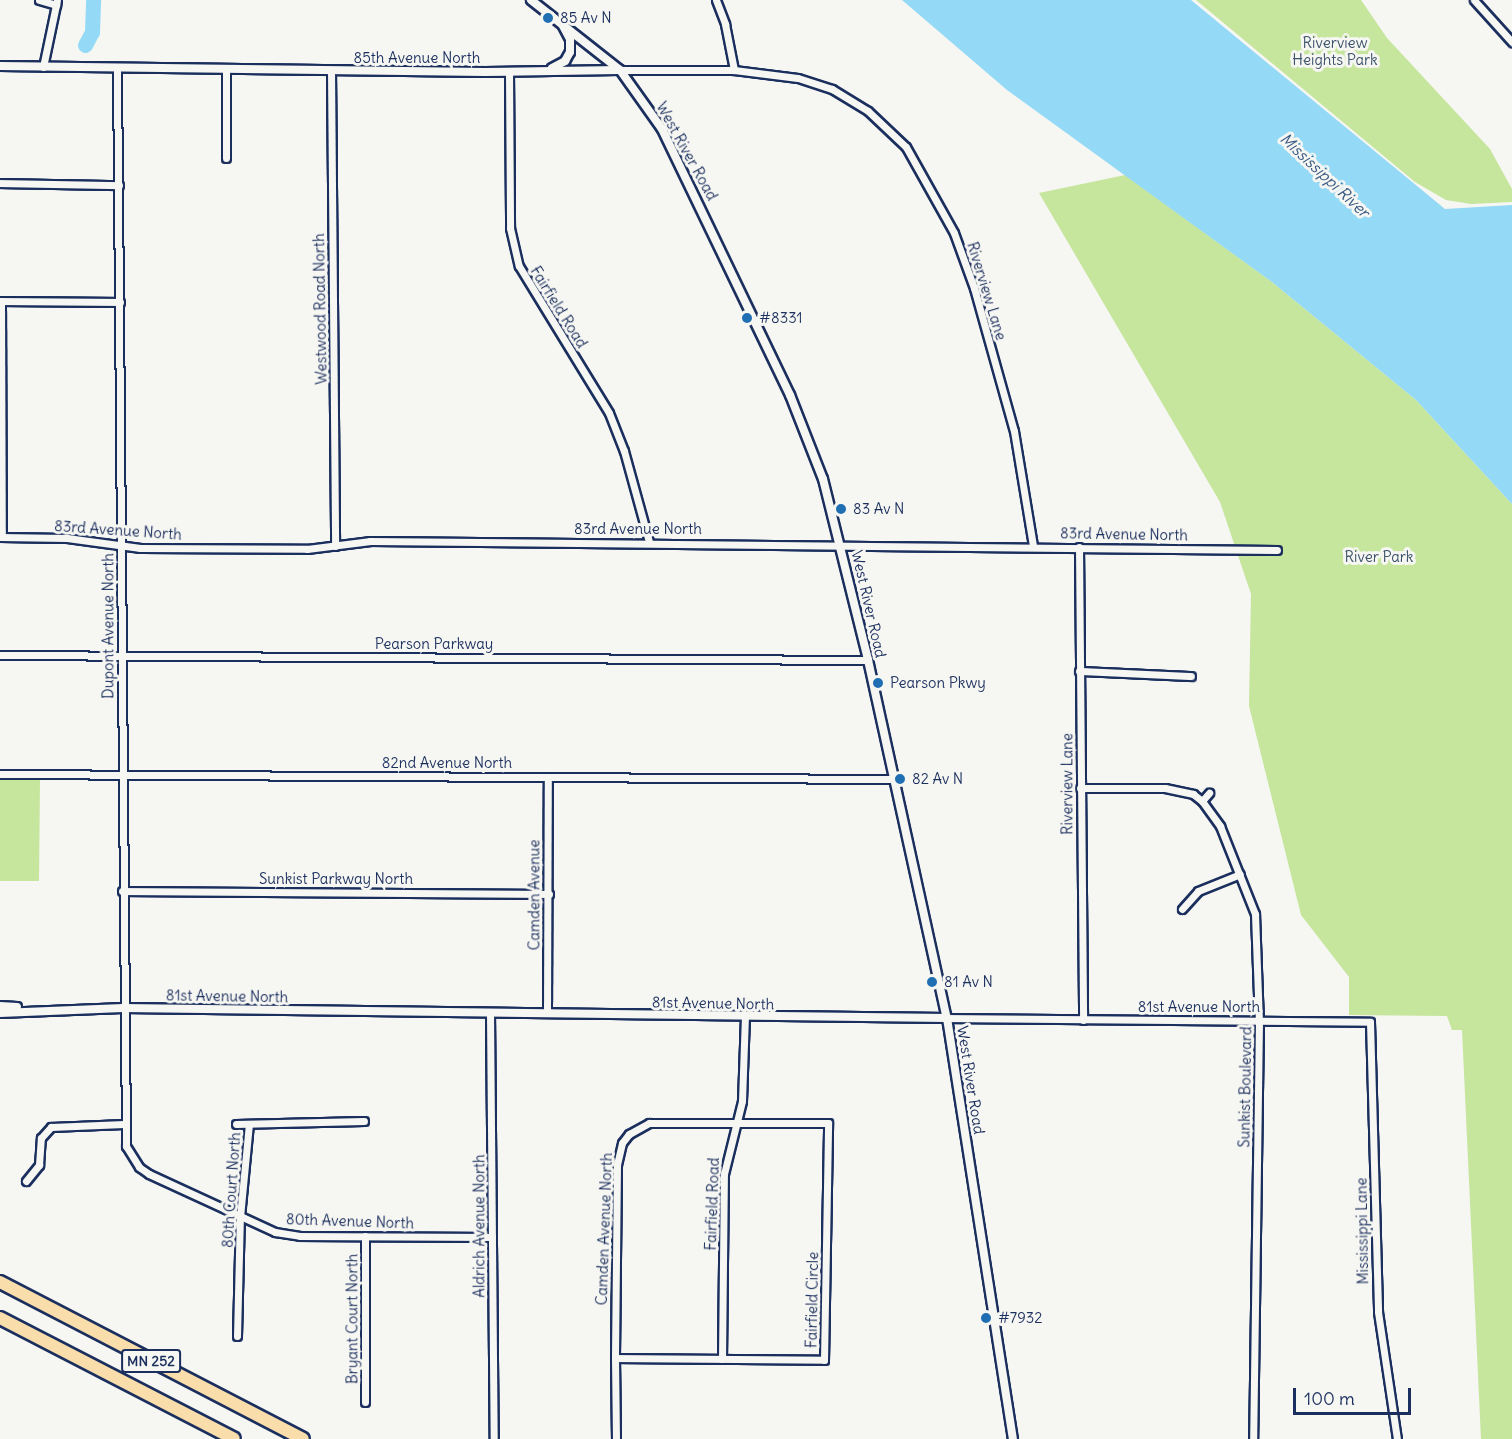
<!DOCTYPE html>
<html>
<head>
<meta charset="utf-8">
<style>
	body { margin:0 }
	#map { position:relative; width:1512px; height:1439px; overflow:hidden; background:#f6f6f2; font-family:Delius,sans-serif }
	div>[style] { position:absolute }
	.green>* { inset:0; background:#c6e59d }
	.water>* { inset:0; background:#94daf6 }
	.river>* { height:15px; margin:-7.5px; padding:0 7.5px; transform-origin:7.5px; border-radius:7.5px; background:#94daf6 }
	.roads { filter:drop-shadow(2px 0 #1b2f5e) drop-shadow(-2px 0 #1b2f5e) drop-shadow(0 2px #1b2f5e) drop-shadow(0 -2px #1b2f5e) }
	.minor>* { height:7px; margin:-3.5px; padding:0 3.5px; transform-origin:3.5px; border-radius:3.5px; background:#f6f6f2 }
	.tertiary>* { height:8px; margin:-4px; padding:0 4px; transform-origin:4px; border-radius:4px; background:#f6f6f2 }
	.trunk>* { height:12px; margin:-6px; padding:0 6px; transform-origin:6px; border-radius:6px; background:#f9deab }
	.dots>* { width:16px; height:16px; translate:-50% -50%; box-sizing:border-box; border:3px solid #f6f6f2; border-radius:50% }
	span { translate:-50% -50%; white-space:nowrap; text-align:center; line-height:1.15; -webkit-text-stroke:6px #f6f6f2; paint-order:stroke }
	.shield-label span { padding:2px 4px; background:#f6f6f2; border:2px solid; border-radius:4px; -webkit-text-stroke-width:0 }
	.shield-label { font-size:14px; color:#1b2f5e; font-weight:700 }
	.poi-label { font-size:15px; color:#1b2f5e }
	.left { translate:0 -50%; text-align:left }
	.park-label { font-size:15px; color:#3d536b }
	.street-label { font-size:15px; color:#1b2f5e }
	.water-label { font-size:16px; color:#395a84; font-style:italic }
	.scale { position:absolute; left:1293px; top:1388px; width:118px; height:27px; box-sizing:border-box; border:3px solid #1b2f5e; border-top:0; padding-left:8px; font-size:18px; line-height:21px; white-space:nowrap; color:#1b2f5e; -webkit-text-stroke:4px #f6f6f2; paint-order:stroke }
</style>
</head>
<body>
<div id="map">
	<div class="green">
		<div style="clip-path:polygon(1196px 0,1361px 0,1387px 38px,1490px 149px,1512px 189px,1512px 202px,1471px 204px,1446px 200px,1415px 182px)"></div>
		<div style="clip-path:polygon(1125px 175px,1272px 282px,1416px 400px,1512px 504px,1512px 1439px,1481px 1439px,1462px 1030px,1452px 1030px,1447px 1016px,1349px 1015px,1349px 977px,1301px 915px,1249px 706px,1251px 594px,1220px 502px,1039px 193px)"></div>
		<div style="clip-path:polygon(0 778px,40px 779px,39px 881px,0 881px)"></div>
	</div>
	<div class="water">
		<div style="clip-path:polygon(902px 0,1191px 0,1445px 209px,1512px 205px,1512px 504px,1416px 400px,1272px 282px,1007px 90px)"></div>
	</div>
	<div class="river">
		<div style="left:85px;top:45px;width:15px;rotate:-62deg"></div>
		<div style="left:92px;top:32px;width:32px;rotate:-88deg"></div>
	</div>
	<div class="roads">
		<div class="minor">
			<div style="left:39px;top:0;width:18px;rotate:16deg"></div>
			<div style="left:716px;top:0;width:26px;rotate:69deg"></div>
			<div style="left:725px;top:24px;width:47px;rotate:78.9deg"></div>
			<div style="left:1474px;top:0;width:57px;rotate:47.9deg"></div>
			<div style="left:43px;top:67px;width:68px;rotate:-78.2deg"></div>
			<div style="left:117px;top:68px;width:1078px;rotate:89.52deg"></div>
			<div style="left:126px;top:1146px;width:25px;rotate:58deg"></div>
			<div style="left:139px;top:1167px;width:12px;rotate:35deg"></div>
			<div style="left:149px;top:1174px;width:139px;rotate:24.7deg"></div>
			<div style="left:275px;top:1232px;width:25px;rotate:9deg"></div>
			<div style="left:300px;top:1236px;width:192px;rotate:0.3deg"></div>
			<div style="left:226px;top:70px;width:88px;rotate:90deg"></div>
			<div style="left:620px;top:70px;width:114px"></div>
			<div style="left:734px;top:70px;width:64px;rotate:7.1deg"></div>
			<div style="left:798px;top:78px;width:36px;rotate:18deg"></div>
			<div style="left:832px;top:89px;width:42px;rotate:31.4deg"></div>
			<div style="left:868px;top:111px;width:52px;rotate:43.5deg"></div>
			<div style="left:906px;top:147px;width:98px;rotate:60.8deg"></div>
			<div style="left:954px;top:233px;width:59px;rotate:70deg"></div>
			<div style="left:974px;top:288px;width:148px;rotate:74.4deg"></div>
			<div style="left:1014px;top:431px;width:117px;rotate:80.6deg"></div>
			<div style="left:331px;top:71px;width:475px;rotate:89.5deg"></div>
			<div style="left:509px;top:72px;width:156px;rotate:89.6deg"></div>
			<div style="left:510px;top:228px;width:39px;rotate:77deg"></div>
			<div style="left:519px;top:266px;width:172px;rotate:58.5deg"></div>
			<div style="left:609px;top:413px;width:41px;rotate:68.5deg"></div>
			<div style="left:624px;top:451px;width:94px;rotate:74.6deg"></div>
			<div style="left:0;top:183px;width:119px;rotate:1deg"></div>
			<div style="left:0;top:301px;width:120px;rotate:0.5deg"></div>
			<div style="left:1px;top:301px;width:236px;rotate:89.8deg"></div>
			<div style="left:0;top:537px;width:67px;rotate:0.9deg"></div>
			<div style="left:67px;top:538px;width:74px;rotate:7.8deg"></div>
			<div style="left:140px;top:548px;width:167px;rotate:0.3deg"></div>
			<div style="left:307px;top:549px;width:64px;rotate:-7.2deg"></div>
			<div style="left:370px;top:541px;width:907px;rotate:0.57deg"></div>
			<div style="left:1079px;top:547px;width:473px;rotate:89.5deg"></div>
			<div style="left:0;top:655px;width:868px;rotate:0.33deg"></div>
			<div style="left:1079px;top:671px;width:112px;rotate:2.6deg"></div>
			<div style="left:0;top:774px;width:894px;rotate:0.32deg"></div>
			<div style="left:1080px;top:788px;width:85px"></div>
			<div style="left:1165px;top:788px;width:29px;rotate:12deg"></div>
			<div style="left:1193px;top:794px;width:11px;rotate:38deg"></div>
			<div style="left:1202px;top:801px;width:31px;rotate:54deg"></div>
			<div style="left:1220px;top:826px;width:95px;rotate:68.3deg"></div>
			<div style="left:1255px;top:914px;width:107px;rotate:87.9deg"></div>
			<div style="left:1259px;top:1021px;width:418px;rotate:90.8deg"></div>
			<div style="left:1202px;top:801px;width:11px;rotate:-49deg"></div>
			<div style="left:122px;top:891px;width:427px;rotate:0.4deg"></div>
			<div style="left:1182px;top:909px;width:24px;rotate:-48deg"></div>
			<div style="left:1198px;top:891px;width:45px;rotate:-22deg"></div>
			<div style="left:490px;top:1013px;width:426px;rotate:89.5deg"></div>
			<div style="left:547px;top:1013px;width:236px;rotate:-89.8deg"></div>
			<div style="left:947px;top:1018px;width:423px;rotate:0.5deg"></div>
			<div style="left:1370px;top:1022px;width:290px;rotate:88.4deg"></div>
			<div style="left:1378px;top:1312px;width:128px;rotate:81.5deg"></div>
			<div style="left:236px;top:1124px;width:128px;rotate:-1.3deg"></div>
			<div style="left:26px;top:1181px;width:21px;rotate:-51deg"></div>
			<div style="left:39px;top:1165px;width:27px;rotate:-86deg"></div>
			<div style="left:41px;top:1138px;width:15px;rotate:-48deg"></div>
			<div style="left:51px;top:1127px;width:73px;rotate:-2.4deg"></div>
			<div style="left:365px;top:1236px;width:166px;rotate:90deg"></div>
			<div style="left:237px;top:1336px;width:119px;rotate:-88.6deg"></div>
			<div style="left:240px;top:1217px;width:93px;rotate:-84.5deg"></div>
			<div style="left:615px;top:1358px;width:209px;rotate:0.5deg"></div>
			<div style="left:824px;top:1360px;width:237px;rotate:-89deg"></div>
			<div style="left:828px;top:1123px;width:179px;rotate:180deg"></div>
			<div style="left:649px;top:1123px;width:23px;rotate:151deg"></div>
			<div style="left:629px;top:1134px;width:11px;rotate:128deg"></div>
			<div style="left:622px;top:1143px;width:23px;rotate:103deg"></div>
			<div style="left:617px;top:1165px;width:193px;rotate:90.6deg"></div>
			<div style="left:615px;top:1358px;width:81px;rotate:89.3deg"></div>
			<div style="left:722px;top:1359px;width:185px;rotate:-89.4deg"></div>
			<div style="left:724px;top:1174px;width:75px;rotate:-76.1deg"></div>
			<div style="left:742px;top:1101px;width:84px;rotate:-88deg"></div>
		</div>
		<div class="tertiary">
			<div style="left:531px;top:0;width:113px;rotate:38.2deg"></div>
			<div style="left:620px;top:70px;width:72px;rotate:54.6deg"></div>
			<div style="left:662px;top:129px;width:295px;rotate:64.3deg"></div>
			<div style="left:790px;top:395px;width:90px;rotate:68.6deg"></div>
			<div style="left:823px;top:479px;width:187px;rotate:76deg"></div>
			<div style="left:868px;top:660px;width:367px;rotate:77.6deg"></div>
			<div style="left:947px;top:1018px;width:426px;rotate:81.1deg"></div>
			<div style="left:0;top:66px;width:485px;rotate:0.7deg"></div>
			<div style="left:485px;top:72px;width:134px;rotate:-0.9deg"></div>
			<div style="left:552px;top:68px;width:15px;rotate:-28deg"></div>
			<div style="left:565px;top:61px;width:10px;rotate:-61deg"></div>
			<div style="left:570px;top:52px;width:13px;rotate:-90deg"></div>
			<div style="left:570px;top:39px;width:15px;rotate:-118deg"></div>
			<div style="left:0;top:1006px;width:17px;rotate:3deg"></div>
			<div style="left:0;top:1013px;width:123px;rotate:-2.3deg"></div>
			<div style="left:123px;top:1008px;width:824px;rotate:0.7deg"></div>
		</div>
		<div class="trunk">
			<div style="left:0;top:1282px;width:341px;rotate:27.4deg"></div>
			<div style="left:0;top:1318px;width:263px;rotate:27.3deg"></div>
		</div>
	</div>
	<div class="dots">
		<div style="left:548px;top:18px;background:#1f6fb2"></div>
		<div style="left:747px;top:318px;background:#1f6fb2"></div>
		<div style="left:841px;top:509px;background:#1f6fb2"></div>
		<div style="left:878px;top:683px;background:#1f6fb2"></div>
		<div style="left:900px;top:779px;background:#1f6fb2"></div>
		<div style="left:932px;top:982px;background:#1f6fb2"></div>
		<div style="left:986px;top:1318px;background:#1f6fb2"></div>
	</div>
	<div class="shield-label">
		<span style="left:151px;top:1361px">MN 252</span>
	</div>
	<div class="poi-label">
		<span class="left" style="left:560px;top:18px">85 Av N</span>
		<span class="left" style="left:759px;top:318px">#8331</span>
		<span class="left" style="left:853px;top:509px">83 Av N</span>
		<span class="left" style="left:890px;top:683px">Pearson Pkwy</span>
		<span class="left" style="left:912px;top:779px">82 Av N</span>
		<span class="left" style="left:944px;top:982px">81 Av N</span>
		<span class="left" style="left:998px;top:1318px">#7932</span>
	</div>
	<div class="park-label">
		<span style="left:1335px;top:51px">Riverview<br>Heights Park</span>
		<span style="left:1379px;top:557px">River Park</span>
	</div>
	<div class="street-label">
		<span style="left:417px;top:58px">85th Avenue North</span>
		<span style="left:687px;top:151px;rotate:61deg">West River Road</span>
		<span style="left:987px;top:291px;rotate:73deg">Riverview Lane</span>
		<span style="left:559px;top:307px;rotate:58deg">Fairfield Road</span>
		<span style="left:320px;top:309px;rotate:-91deg">Westwood Road North</span>
		<span style="left:638px;top:529px">83rd Avenue North</span>
		<span style="left:118px;top:530px;rotate:4deg">83rd Avenue North</span>
		<span style="left:1124px;top:534px;rotate:1deg">83rd Avenue North</span>
		<span style="left:869px;top:604px;rotate:77deg">West River Road</span>
		<span style="left:108px;top:626px;rotate:-90deg">Dupont Avenue North</span>
		<span style="left:434px;top:644px">Pearson Parkway</span>
		<span style="left:447px;top:763px">82nd Avenue North</span>
		<span style="left:1067px;top:784px;rotate:-90deg">Riverview Lane</span>
		<span style="left:336px;top:879px">Sunkist Parkway North</span>
		<span style="left:534px;top:895px;rotate:-90deg">Camden Avenue</span>
		<span style="left:227px;top:996px;rotate:1deg">81st Avenue North</span>
		<span style="left:713px;top:1003px;rotate:1deg">81st Avenue North</span>
		<span style="left:1199px;top:1007px">81st Avenue North</span>
		<span style="left:971px;top:1080px;rotate:81deg">West River Road</span>
		<span style="left:1245px;top:1087px;rotate:-89deg">Sunkist Boulevard</span>
		<span style="left:231px;top:1190px;rotate:-86deg">80th Court North</span>
		<span style="left:712px;top:1204px;rotate:-88deg">Fairfield Road</span>
		<span style="left:350px;top:1221px;rotate:2deg">80th Avenue North</span>
		<span style="left:479px;top:1226px;rotate:-90deg">Aldrich Avenue North</span>
		<span style="left:604px;top:1229px;rotate:-88deg">Camden Avenue North</span>
		<span style="left:1362px;top:1231px;rotate:-91deg">Mississippi Lane</span>
		<span style="left:812px;top:1300px;rotate:-89deg">Fairfield Circle</span>
		<span style="left:352px;top:1319px;rotate:-90deg">Bryant Court North</span>
	</div>
	<div class="water-label">
		<span style="left:1325px;top:175px;rotate:43deg">Mississippi River</span>
	</div>
	<div class="scale">100 m</div>
</div>
</body>
</html>
